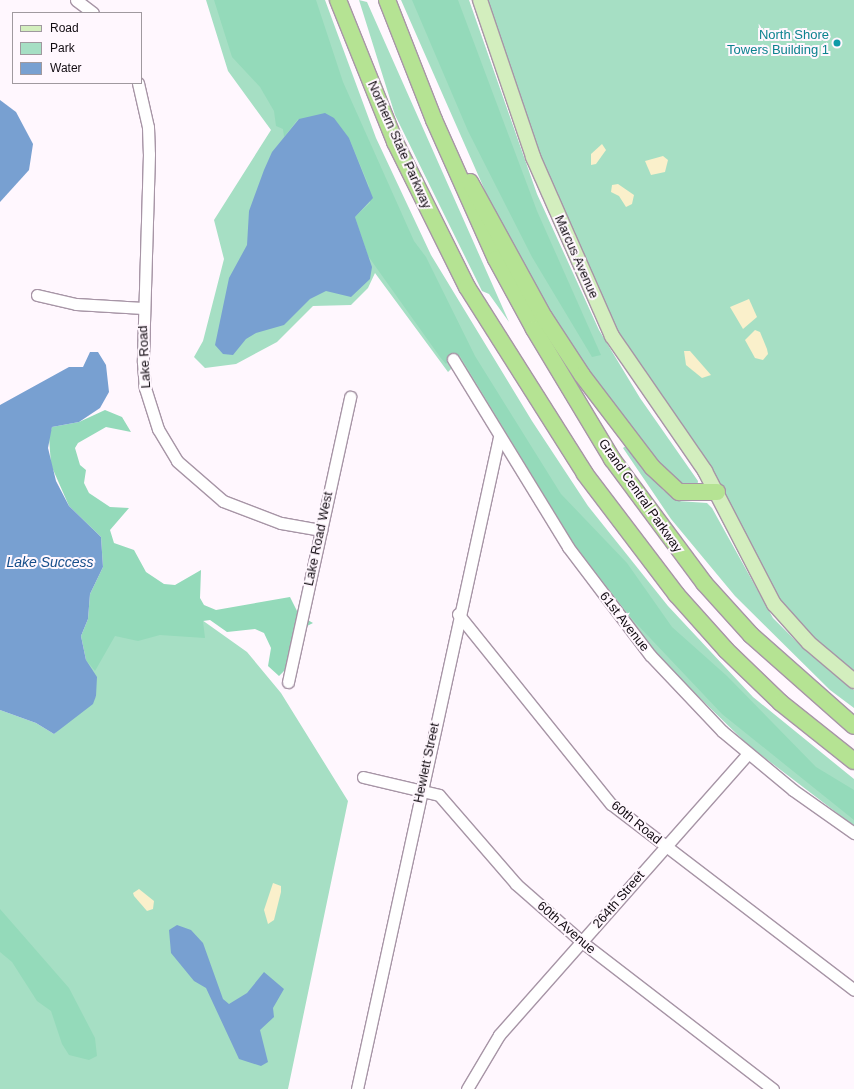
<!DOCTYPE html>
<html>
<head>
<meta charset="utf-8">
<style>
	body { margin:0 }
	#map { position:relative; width:854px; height:1089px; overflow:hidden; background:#fff7fe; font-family:Arial,sans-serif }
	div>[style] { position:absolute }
	.green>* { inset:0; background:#a6dfc4 }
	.forest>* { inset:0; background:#94daba }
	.sand>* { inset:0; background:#faf0cb }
	.water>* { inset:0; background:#78a0d1 }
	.roads { filter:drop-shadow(1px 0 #a795a6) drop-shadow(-1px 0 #a795a6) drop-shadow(0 1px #a795a6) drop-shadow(0 -1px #a795a6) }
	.minor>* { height:11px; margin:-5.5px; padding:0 5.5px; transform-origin:5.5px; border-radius:5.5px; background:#fff }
	.major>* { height:14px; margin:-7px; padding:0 7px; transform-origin:7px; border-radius:7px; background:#d3eebe }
	.highway>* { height:16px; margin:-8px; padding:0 8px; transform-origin:8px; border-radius:8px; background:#b5e393 }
	.dots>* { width:11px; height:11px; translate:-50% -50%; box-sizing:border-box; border:2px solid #fff7fe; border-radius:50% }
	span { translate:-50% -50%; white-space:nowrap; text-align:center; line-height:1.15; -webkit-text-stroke:4px #fff7fe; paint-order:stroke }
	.culture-label { font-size:13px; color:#0d838f }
	.right { translate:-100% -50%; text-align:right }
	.street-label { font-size:13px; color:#110b11 }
	.water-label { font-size:14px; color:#164e8a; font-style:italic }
	.legend { position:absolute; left:12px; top:12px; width:130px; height:72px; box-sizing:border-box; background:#fff7fe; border:1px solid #a0999f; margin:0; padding:5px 7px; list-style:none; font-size:12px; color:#110b11 }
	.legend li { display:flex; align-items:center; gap:8px; height:20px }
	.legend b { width:20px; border:1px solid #a0999f }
</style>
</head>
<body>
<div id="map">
	<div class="green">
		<div style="clip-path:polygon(206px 0,325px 0,376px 138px,431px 255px,532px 421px,588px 506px,668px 606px,753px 697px,854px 779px,854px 826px,748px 745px,662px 661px,565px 536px,457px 363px,448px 372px,375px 273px,368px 288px,351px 305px,313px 306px,277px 342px,236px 364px,205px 368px,194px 357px,203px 341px,224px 259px,214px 220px,271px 130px,228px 71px)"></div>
		<div style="clip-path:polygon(359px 0,367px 2px,509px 322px,489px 294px,482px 291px,395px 115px)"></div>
		<div style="clip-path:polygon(401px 0,469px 0,537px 194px,599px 330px,640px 398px,698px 481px,697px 489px,675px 484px,620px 420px,557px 327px,505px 236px)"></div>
		<div style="clip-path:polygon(480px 0,854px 0,854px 681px,793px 628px,717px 492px,629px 364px,544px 182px)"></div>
		<div style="clip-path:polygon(627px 445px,663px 490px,678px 501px,707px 503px,712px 508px,773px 618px,805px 650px,854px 690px,854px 708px,830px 690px,735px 596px,671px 519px,623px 448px)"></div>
		<div style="clip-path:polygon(157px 588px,247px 652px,281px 693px,348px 801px,288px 1089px,0 1089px,0 710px,36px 723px,54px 734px,96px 696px,86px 660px)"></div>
	</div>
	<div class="forest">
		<div style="clip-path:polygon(214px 0,316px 0,343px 82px,414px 241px,426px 257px,475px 356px,561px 494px,627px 563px,672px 627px,727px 676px,816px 767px,854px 790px,854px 820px,722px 714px,633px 620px,574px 544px,460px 356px,454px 355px,446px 364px,440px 357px,368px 256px,355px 217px,370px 203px,369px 186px,349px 138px,298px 119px,284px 137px,283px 129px,276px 126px,274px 111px,260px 87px,232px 57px)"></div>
		<div style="clip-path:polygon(412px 0,458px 0,537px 211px,601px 355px,592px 357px,532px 257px,468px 131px)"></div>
		<div style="clip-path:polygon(105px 410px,122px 417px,131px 432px,106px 427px,78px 443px,75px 448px,80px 465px,86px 470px,84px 483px,89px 493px,110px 507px,129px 508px,110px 530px,114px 543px,134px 550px,146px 572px,164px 584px,175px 585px,201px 570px,200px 598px,204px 605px,216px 610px,290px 597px,299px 615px,313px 623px,303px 628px,284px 671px,279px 676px,268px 666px,271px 648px,264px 633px,255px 629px,227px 632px,210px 620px,203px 621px,205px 638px,160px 635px,138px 641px,115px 636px,95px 671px,86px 660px,81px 636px,88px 619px,90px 594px,103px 567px,101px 537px,69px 506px,51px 465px,49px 437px,52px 427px,79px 422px)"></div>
		<div style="clip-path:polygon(0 909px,69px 988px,95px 1038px,97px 1056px,89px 1060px,69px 1055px,62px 1044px,51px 1011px,37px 1001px,12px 962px,0 952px)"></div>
	</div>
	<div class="sand">
		<div style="clip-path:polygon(602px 144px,606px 150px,596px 164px,591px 165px,591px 154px)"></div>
		<div style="clip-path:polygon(663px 156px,668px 160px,665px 172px,651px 175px,645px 161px)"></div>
		<div style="clip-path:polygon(618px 184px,634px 195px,632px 204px,626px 207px,619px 196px,611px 192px,612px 185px)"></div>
		<div style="clip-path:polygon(749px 299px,757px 317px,743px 329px,730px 307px)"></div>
		<div style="clip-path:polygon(755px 330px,760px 332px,767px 349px,768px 354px,763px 360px,755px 358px,745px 340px)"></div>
		<div style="clip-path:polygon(684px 351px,690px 351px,711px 375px,702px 378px,686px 365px)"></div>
		<div style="clip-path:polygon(273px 883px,281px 886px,281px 892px,274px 920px,268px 924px,264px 910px)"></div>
		<div style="clip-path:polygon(139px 889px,154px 901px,153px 909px,147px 911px,134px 896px,133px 893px)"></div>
	</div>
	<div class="water">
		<div style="clip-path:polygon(0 100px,16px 112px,33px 144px,29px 170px,0 202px)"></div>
		<div style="clip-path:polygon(325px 113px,334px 118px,349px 138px,373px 198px,355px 217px,372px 267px,370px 279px,351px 297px,326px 291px,310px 299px,284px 325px,256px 333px,246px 339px,233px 355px,223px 354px,215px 345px,229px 278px,247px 245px,249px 211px,264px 170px,272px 152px,299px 119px)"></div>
		<div style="clip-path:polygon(90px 352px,98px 352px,106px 365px,109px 392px,100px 408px,79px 422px,52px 427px,48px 448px,56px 481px,69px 506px,101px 537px,103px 567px,90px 594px,88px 619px,81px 636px,86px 660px,97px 677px,96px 696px,93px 704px,54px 734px,36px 723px,0 710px,0 405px,69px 367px,83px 367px)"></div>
		<div style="clip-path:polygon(177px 925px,191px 930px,203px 943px,223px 999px,229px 1004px,247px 993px,264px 972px,284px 989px,273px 1008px,274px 1017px,260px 1030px,268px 1062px,261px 1066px,239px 1059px,206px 988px,194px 981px,171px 953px,169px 930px)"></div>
	</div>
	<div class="roads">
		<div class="minor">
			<div style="left:76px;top:0;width:21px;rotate:37deg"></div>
			<div style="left:138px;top:83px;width:45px;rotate:77.2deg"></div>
			<div style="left:148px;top:127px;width:27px;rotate:88deg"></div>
			<div style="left:149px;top:154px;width:208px;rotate:91.7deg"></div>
			<div style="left:143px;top:362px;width:26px;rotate:86deg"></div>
			<div style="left:145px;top:388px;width:43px;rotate:72.4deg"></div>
			<div style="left:158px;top:429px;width:37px;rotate:59deg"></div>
			<div style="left:177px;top:461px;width:61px;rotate:41deg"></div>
			<div style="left:223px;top:501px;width:62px;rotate:20.8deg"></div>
			<div style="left:281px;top:523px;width:41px;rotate:9.9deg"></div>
			<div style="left:37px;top:295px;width:40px;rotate:13deg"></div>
			<div style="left:76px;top:304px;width:67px;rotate:3.4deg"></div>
			<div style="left:453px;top:359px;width:220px;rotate:58.5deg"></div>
			<div style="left:568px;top:547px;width:136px;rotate:52.8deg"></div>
			<div style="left:650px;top:655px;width:105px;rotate:46.5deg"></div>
			<div style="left:722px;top:731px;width:92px;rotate:39.7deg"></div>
			<div style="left:793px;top:790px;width:75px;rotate:35.2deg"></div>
			<div style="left:458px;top:614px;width:244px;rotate:51.2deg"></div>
			<div style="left:611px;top:804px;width:306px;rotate:37.4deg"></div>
			<div style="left:288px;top:682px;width:292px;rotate:-77.7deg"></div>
			<div style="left:363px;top:777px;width:78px;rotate:13.3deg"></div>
			<div style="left:439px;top:795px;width:118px;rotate:49.1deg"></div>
			<div style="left:516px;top:884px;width:88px;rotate:41.3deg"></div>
			<div style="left:582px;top:942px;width:241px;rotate:37.6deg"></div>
			<div style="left:357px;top:1089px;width:667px;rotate:-77.71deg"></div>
			<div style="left:467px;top:1089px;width:63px;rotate:-59.3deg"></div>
			<div style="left:499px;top:1035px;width:375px;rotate:-48.5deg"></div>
		</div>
		<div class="major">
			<div style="left:480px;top:0;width:166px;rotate:71.3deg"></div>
			<div style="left:533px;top:157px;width:196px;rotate:66.2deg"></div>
			<div style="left:612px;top:336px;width:164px;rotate:55.4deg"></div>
			<div style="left:705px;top:471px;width:150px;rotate:62.6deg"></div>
			<div style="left:774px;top:604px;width:52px;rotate:48.1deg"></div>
			<div style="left:809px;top:643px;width:59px;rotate:40.2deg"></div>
		</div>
		<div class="highway">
			<div style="left:338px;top:0;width:153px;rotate:68.1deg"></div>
			<div style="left:395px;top:142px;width:162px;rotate:63.6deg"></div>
			<div style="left:467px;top:287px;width:221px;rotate:57.7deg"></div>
			<div style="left:585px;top:474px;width:151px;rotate:52.8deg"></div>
			<div style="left:676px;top:594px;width:75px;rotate:48.2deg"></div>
			<div style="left:726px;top:650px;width:76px;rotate:43.9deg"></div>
			<div style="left:781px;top:703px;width:93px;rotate:38.5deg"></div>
			<div style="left:387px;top:0;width:129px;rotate:68.6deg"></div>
			<div style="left:434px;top:120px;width:152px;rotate:66deg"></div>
			<div style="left:496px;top:259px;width:80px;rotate:61.5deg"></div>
			<div style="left:534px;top:329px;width:152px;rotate:59deg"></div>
			<div style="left:612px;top:459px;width:154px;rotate:53.4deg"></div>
			<div style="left:704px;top:583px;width:70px;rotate:47.9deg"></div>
			<div style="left:751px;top:635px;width:137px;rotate:41.5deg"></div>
			<div style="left:470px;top:182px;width:154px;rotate:61.3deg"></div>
			<div style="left:544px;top:317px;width:69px;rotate:56.8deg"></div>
			<div style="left:582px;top:375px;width:116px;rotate:52.7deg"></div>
			<div style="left:652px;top:467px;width:37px;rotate:43deg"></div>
			<div style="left:679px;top:492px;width:38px"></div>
		</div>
	</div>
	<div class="dots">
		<div style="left:837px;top:43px;background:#0f9aa8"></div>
	</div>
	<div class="culture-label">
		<span class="right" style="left:829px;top:43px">North Shore<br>Towers Building 1</span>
	</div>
	<div class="street-label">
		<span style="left:399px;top:145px;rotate:66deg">Northern State Parkway</span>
		<span style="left:576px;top:257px;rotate:66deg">Marcus Avenue</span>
		<span style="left:145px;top:357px;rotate:-93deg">Lake Road</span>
		<span style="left:640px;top:496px;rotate:55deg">Grand Central Parkway</span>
		<span style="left:319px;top:539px;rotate:-78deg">Lake Road West</span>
		<span style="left:624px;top:622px;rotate:52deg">61st Avenue</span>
		<span style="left:427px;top:763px;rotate:-78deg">Hewlett Street</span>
		<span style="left:636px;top:823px;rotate:39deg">60th Road</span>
		<span style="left:619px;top:900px;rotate:-49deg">264th Street</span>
		<span style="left:566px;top:928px;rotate:41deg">60th Avenue</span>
	</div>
	<div class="water-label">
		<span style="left:50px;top:562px">Lake Success</span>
	</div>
	<ul class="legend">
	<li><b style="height:5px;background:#d3eebe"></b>Road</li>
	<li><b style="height:11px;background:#a6dfc4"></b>Park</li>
	<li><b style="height:11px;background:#78a0d1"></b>Water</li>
	</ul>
</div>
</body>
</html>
